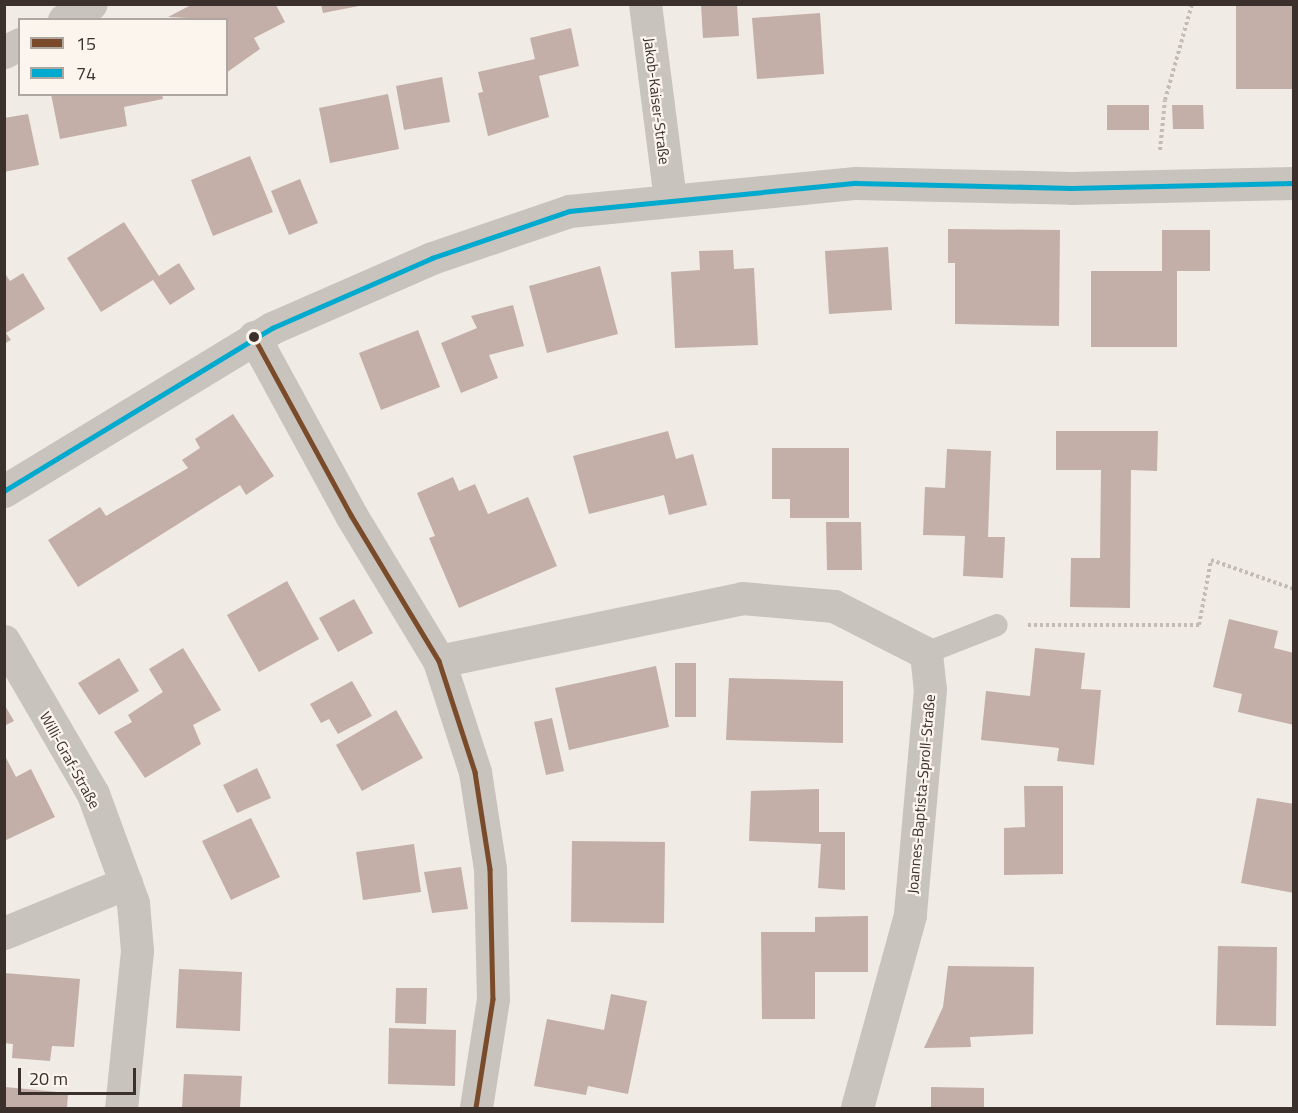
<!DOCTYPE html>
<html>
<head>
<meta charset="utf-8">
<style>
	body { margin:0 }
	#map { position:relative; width:1298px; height:1113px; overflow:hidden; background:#f0ebe5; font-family:"Titillium Web",sans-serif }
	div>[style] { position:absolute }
	.building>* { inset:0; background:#c3afa7 }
	.path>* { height:4px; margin-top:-2px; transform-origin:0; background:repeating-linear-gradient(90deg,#c2bbb6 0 3px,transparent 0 6px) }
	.lane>* { height:22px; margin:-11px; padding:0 11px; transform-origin:11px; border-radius:11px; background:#c9c3be }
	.street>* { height:33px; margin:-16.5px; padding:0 16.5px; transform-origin:16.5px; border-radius:16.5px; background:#c9c3be }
	.bus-1>* { height:4.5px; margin:-2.25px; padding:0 2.25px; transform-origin:2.25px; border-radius:2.25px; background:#7a4b2a }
	.bus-2>* { height:4.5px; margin:-2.25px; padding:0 2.25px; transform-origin:2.25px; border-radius:2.25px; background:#00a9ce }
	.dots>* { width:16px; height:16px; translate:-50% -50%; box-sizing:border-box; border:3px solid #fbf5ee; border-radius:50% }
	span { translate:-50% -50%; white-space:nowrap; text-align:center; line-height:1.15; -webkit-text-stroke:4.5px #fbf5ee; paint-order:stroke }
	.street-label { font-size:15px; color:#3b302b }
	.frame { position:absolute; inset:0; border:6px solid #3b302b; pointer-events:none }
	.legend { position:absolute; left:18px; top:18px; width:210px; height:78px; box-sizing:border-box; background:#fbf5ee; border:2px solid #aea6a0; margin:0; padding:8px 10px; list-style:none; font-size:18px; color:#3b302b }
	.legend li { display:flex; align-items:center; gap:12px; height:30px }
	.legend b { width:30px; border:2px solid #aea6a0 }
	.scale { position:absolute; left:18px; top:1068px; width:118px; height:27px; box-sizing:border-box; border:3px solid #3b302b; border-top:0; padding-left:8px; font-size:18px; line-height:21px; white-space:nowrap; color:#3b302b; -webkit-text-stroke:4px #fbf5ee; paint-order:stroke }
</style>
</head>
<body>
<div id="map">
	<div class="building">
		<div style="clip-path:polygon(321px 4px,358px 4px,359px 6px,323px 13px)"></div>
		<div style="clip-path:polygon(1236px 4px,1294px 4px,1294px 89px,1236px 89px)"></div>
		<div style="clip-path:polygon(191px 5px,276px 5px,285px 22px,254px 38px,260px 49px,226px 73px,226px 20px,168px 17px)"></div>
		<div style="clip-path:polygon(701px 5px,737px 5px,739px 36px,703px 38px)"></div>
		<div style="clip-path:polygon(820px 13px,824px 74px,757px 79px,752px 18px)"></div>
		<div style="clip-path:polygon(571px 28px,579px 66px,539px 76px,549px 117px,488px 136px,478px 93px,483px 92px,478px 72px,535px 59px,530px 38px)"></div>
		<div style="clip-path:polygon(442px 77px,450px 122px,404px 130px,396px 86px)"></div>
		<div style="clip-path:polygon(51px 94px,162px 94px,163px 99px,124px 107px,127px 126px,60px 139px)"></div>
		<div style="clip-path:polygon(388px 94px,399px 149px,330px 163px,319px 108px)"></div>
		<div style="clip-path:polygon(1107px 105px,1149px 105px,1149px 130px,1107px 130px)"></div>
		<div style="clip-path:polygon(1172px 105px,1203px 105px,1204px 129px,1173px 129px)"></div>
		<div style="clip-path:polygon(28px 114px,39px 165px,4px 172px,4px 118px)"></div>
		<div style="clip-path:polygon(250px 156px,273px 212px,213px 236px,191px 180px)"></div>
		<div style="clip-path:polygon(300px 179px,318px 223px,289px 235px,271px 191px)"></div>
		<div style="clip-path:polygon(124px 222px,159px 276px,179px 263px,195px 289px,170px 305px,153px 280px,101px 312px,67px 258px)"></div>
		<div style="clip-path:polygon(948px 229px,1060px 230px,1059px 326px,955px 324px,955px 263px,948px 263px)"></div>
		<div style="clip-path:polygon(1162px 230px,1210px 230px,1210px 271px,1177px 271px,1177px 347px,1091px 347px,1091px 271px,1162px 271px)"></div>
		<div style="clip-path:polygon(888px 247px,892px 310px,829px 314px,825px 251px)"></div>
		<div style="clip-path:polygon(733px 250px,734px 269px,754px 268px,758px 345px,675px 348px,671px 272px,700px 270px,699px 251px)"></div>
		<div style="clip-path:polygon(600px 266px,618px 334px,547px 353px,529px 286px)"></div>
		<div style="clip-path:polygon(4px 272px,10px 281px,23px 273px,45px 309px,6px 333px,11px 340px,4px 344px)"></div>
		<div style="clip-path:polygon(513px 305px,524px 346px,489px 355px,498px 378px,461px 393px,441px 343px,477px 328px,471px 316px)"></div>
		<div style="clip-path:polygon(418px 330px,440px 387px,381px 410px,359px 353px)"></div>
		<div style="clip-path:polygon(233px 414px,274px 476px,246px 495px,240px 485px,78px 587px,48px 540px,100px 507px,106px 516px,188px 468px,182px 460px,200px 448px,195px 439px)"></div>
		<div style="clip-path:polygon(668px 431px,676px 459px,693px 454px,707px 505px,669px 515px,664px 495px,589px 514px,573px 456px)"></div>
		<div style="clip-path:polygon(1056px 431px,1158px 431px,1157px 471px,1131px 470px,1130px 608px,1070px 607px,1071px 558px,1100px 558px,1101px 470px,1056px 470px)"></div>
		<div style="clip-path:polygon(772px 448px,849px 448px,849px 518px,790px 518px,790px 499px,772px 499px)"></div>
		<div style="clip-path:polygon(947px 449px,991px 451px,988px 537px,1005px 537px,1003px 578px,963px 576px,965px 536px,923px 535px,925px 487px,945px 488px)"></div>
		<div style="clip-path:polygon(453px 477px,459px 491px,475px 484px,488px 514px,528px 497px,557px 566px,459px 608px,429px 538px,435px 536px,417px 493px)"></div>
		<div style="clip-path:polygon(826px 522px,861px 522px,862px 570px,827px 570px)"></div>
		<div style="clip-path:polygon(287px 581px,319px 639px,259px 672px,227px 615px)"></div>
		<div style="clip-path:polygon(354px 599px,373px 633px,338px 652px,319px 618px)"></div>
		<div style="clip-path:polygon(1229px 619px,1278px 631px,1274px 648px,1294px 653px,1294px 725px,1238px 712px,1242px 694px,1213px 687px)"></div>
		<div style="clip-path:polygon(183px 648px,221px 710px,193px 725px,201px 744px,145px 778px,114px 732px,132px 722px,128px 715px,163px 692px,149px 669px)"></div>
		<div style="clip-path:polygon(1035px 648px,1085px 653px,1081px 689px,1101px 690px,1094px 765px,1057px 761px,1059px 748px,981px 740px,986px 691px,1030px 696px)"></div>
		<div style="clip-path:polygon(119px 658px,139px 691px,99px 715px,78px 683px)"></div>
		<div style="clip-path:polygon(675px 663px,696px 663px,696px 717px,675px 717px)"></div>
		<div style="clip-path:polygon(656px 666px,669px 727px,569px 750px,555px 688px)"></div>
		<div style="clip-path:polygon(729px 678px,843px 681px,843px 743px,726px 740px)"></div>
		<div style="clip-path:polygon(352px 681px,372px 716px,338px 734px,329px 719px,321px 723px,310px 704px)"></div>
		<div style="clip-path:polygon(4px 704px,14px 721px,4px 726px)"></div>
		<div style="clip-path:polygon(396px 710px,423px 758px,362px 791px,336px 745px)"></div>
		<div style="clip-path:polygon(552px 718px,564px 771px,546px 775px,534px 722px)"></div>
		<div style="clip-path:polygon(4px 754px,16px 777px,31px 769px,55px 817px,4px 841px)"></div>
		<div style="clip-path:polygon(257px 768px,271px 798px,237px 813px,223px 785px)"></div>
		<div style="clip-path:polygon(1024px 786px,1063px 786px,1063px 874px,1004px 875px,1004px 828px,1025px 827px)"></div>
		<div style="clip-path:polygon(819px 789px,819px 832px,845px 832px,845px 890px,818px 888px,821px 844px,749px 841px,751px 791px)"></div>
		<div style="clip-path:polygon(1257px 798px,1294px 804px,1294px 893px,1241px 883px)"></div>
		<div style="clip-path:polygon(251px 818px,280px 877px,231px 900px,202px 841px)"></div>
		<div style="clip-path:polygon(572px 841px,665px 842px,664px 923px,571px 922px)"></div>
		<div style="clip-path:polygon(414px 844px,421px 892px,363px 900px,356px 852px)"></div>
		<div style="clip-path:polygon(461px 867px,468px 909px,432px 913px,424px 872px)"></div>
		<div style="clip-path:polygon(868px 916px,868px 972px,815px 972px,815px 1019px,762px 1019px,761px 932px,815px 932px,815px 917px)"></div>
		<div style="clip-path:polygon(1218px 946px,1277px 947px,1276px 1026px,1216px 1025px)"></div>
		<div style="clip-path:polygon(948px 966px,1034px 967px,1033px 1034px,970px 1037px,971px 1047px,924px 1048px,943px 1007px)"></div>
		<div style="clip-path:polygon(179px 969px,242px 972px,240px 1031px,176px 1028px)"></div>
		<div style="clip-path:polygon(4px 973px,80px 979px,74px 1047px,52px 1046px,50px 1061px,12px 1058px,13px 1044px,4px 1043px)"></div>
		<div style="clip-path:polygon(396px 988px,427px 988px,426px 1024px,395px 1023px)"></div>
		<div style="clip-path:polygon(611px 994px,647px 1001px,628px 1094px,588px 1086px,586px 1095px,534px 1086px,547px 1019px,604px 1030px)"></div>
		<div style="clip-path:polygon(389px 1028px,456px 1030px,455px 1086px,388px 1084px)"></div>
		<div style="clip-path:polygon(184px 1074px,242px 1076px,240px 1108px,182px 1108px)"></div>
		<div style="clip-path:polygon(5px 1087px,68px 1093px,67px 1108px,5px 1108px)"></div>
		<div style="clip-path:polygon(931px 1087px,984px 1088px,984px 1108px,931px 1108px)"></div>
	</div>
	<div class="path">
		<div style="left:1160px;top:150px;width:50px;rotate:-84.3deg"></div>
		<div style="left:1165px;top:100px;width:100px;rotate:-74.3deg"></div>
		<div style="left:1028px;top:625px;width:171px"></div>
		<div style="left:1199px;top:625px;width:66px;rotate:-79.5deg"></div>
		<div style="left:1211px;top:560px;width:88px;rotate:19.3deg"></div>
	</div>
	<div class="lane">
		<div style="left:926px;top:653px;width:76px;rotate:-21.5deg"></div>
	</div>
	<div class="street">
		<div style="left:645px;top:4px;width:196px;rotate:82.7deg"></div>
		<div style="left:64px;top:20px;width:31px;rotate:-31deg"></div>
		<div style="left:4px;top:52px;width:18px;rotate:-27deg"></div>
		<div style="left:254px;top:337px;width:203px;rotate:61.4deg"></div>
		<div style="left:351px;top:515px;width:170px;rotate:58.9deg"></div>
		<div style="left:439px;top:661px;width:117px;rotate:72deg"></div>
		<div style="left:475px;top:772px;width:98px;rotate:81.2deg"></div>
		<div style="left:490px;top:869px;width:130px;rotate:88.7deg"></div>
		<div style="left:493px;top:999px;width:110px;rotate:98.9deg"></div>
		<div style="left:4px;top:491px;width:314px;rotate:-31.3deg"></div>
		<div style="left:272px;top:328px;width:175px;rotate:-23.6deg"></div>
		<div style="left:432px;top:258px;width:145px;rotate:-18.9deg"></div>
		<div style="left:569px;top:211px;width:288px;rotate:-5.6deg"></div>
		<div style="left:856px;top:183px;width:215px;rotate:1.3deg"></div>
		<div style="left:1071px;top:188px;width:223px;rotate:-1.3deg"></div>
		<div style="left:4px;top:641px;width:177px;rotate:59.8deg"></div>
		<div style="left:93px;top:794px;width:116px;rotate:69.8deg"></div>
		<div style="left:133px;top:903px;width:48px;rotate:85.2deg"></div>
		<div style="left:137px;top:951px;width:158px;rotate:95.8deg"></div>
		<div style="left:439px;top:661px;width:309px;rotate:-11.7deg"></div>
		<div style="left:742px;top:598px;width:92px;rotate:5deg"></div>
		<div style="left:834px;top:606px;width:103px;rotate:27.1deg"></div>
		<div style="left:926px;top:653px;width:36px;rotate:84deg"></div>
		<div style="left:930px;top:689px;width:227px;rotate:95.1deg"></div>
		<div style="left:910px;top:915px;width:200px;rotate:105.4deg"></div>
		<div style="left:4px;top:933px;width:132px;rotate:-22.3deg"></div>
	</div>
	<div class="bus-1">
		<div style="left:254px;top:337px;width:203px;rotate:61.4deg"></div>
		<div style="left:351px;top:515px;width:170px;rotate:58.9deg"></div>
		<div style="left:439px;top:661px;width:117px;rotate:72deg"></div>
		<div style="left:475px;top:772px;width:98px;rotate:81.2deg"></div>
		<div style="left:490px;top:869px;width:130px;rotate:88.7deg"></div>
		<div style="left:493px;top:999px;width:110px;rotate:98.9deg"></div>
	</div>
	<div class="bus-2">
		<div style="left:4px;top:491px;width:314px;rotate:-31.3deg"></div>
		<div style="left:272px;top:328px;width:175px;rotate:-23.6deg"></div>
		<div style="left:432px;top:258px;width:145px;rotate:-18.9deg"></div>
		<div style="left:569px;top:211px;width:288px;rotate:-5.6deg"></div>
		<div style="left:856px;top:183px;width:215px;rotate:1.3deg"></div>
		<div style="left:1071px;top:188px;width:223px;rotate:-1.3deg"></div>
	</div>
	<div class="dots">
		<div style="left:254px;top:337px;background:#3b302b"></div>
	</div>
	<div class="street-label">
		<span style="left:657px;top:101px;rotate:83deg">Jakob-Kaiser-Straße</span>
		<span style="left:70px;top:760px;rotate:61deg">Willi-Graf-Straße</span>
		<span style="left:921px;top:794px;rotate:-85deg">Joannes-Baptista-Sproll-Straße</span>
	</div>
	<div class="frame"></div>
	<ul class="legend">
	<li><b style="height:8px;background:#7a4b2a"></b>15</li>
	<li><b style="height:8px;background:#00a9ce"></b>74</li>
	</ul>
	<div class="scale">20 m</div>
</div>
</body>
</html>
